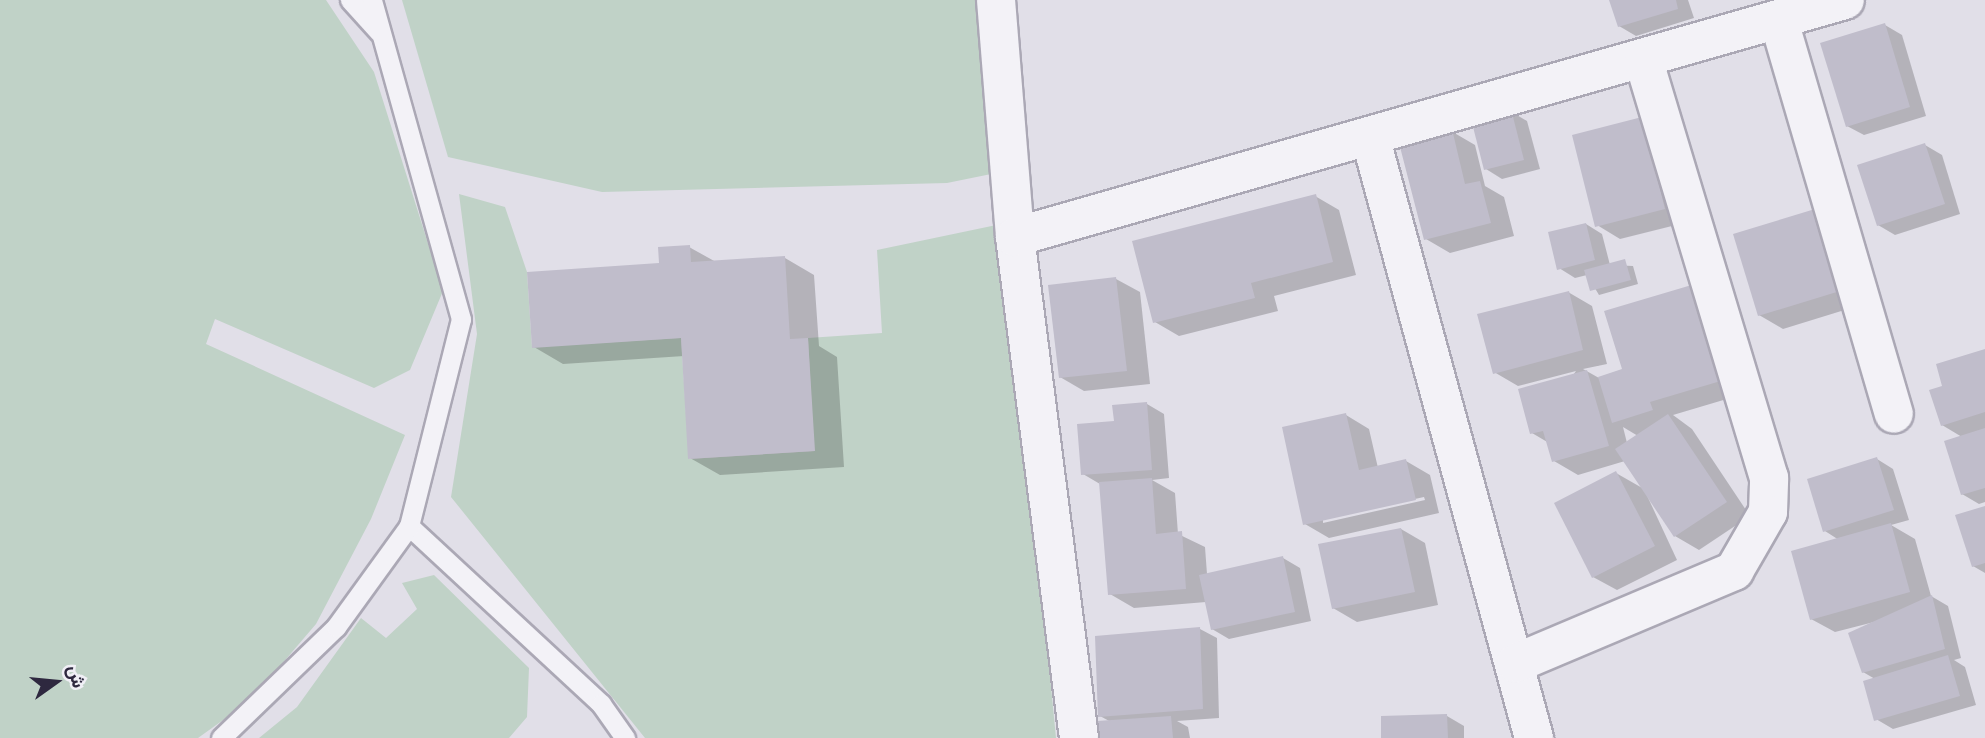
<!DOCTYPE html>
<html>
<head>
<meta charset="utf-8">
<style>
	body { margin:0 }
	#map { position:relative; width:1985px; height:738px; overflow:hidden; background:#e1dfe8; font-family:Karla,Vazirmatn,sans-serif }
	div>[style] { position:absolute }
	.green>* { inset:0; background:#c0d2c7 }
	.shadow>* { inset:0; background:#0003 }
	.building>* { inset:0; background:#c0bdcb }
	.roads { filter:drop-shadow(2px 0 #aba8b5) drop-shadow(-2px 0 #aba8b5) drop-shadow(0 2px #aba8b5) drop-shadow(0 -2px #aba8b5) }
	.lane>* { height:19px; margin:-9.5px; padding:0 9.5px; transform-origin:9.5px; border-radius:9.5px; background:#f3f2f7 }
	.street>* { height:38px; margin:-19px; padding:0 19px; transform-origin:19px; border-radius:19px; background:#f3f2f7 }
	span { translate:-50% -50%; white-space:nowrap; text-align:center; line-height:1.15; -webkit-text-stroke:5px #f0eff6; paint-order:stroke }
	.north { position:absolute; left:21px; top:647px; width:70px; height:70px; -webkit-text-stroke:5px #f0eff6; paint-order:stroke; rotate:75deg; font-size:19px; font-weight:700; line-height:28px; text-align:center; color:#2e283f }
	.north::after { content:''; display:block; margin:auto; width:24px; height:32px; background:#2e283f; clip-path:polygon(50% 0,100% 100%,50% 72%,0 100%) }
</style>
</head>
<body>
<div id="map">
	<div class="green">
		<div style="clip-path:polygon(0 0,326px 0,374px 72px,443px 291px,410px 370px,374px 388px,215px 319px,206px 344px,405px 435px,371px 519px,316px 624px,251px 700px,198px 738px,0 738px)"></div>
		<div style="clip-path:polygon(402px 0,987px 0,1001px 172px,947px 183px,602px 192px,448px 157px)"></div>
		<div style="clip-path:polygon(459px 194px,505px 207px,527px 272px,532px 347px,681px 338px,689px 459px,814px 451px,808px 338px,882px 333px,877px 250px,1006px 223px,1056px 738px,645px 738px,451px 497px,477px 334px)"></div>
		<div style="clip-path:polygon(434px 575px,529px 668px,527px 717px,509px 738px,259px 738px,297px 707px,361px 618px,386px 638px,417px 609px,402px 583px)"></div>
	</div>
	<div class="shadow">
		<div style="clip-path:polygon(1611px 0,1688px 0,1694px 18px,1636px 36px,1619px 26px)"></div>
		<div style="clip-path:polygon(1885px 25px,1902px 35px,1926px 116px,1864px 135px,1847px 126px)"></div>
		<div style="clip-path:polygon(1510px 111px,1527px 121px,1540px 169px,1502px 179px,1486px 169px)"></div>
		<div style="clip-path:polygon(1641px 119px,1688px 222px,1620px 239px,1597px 225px)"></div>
		<div style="clip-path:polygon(1451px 131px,1475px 145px,1485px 186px,1504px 197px,1514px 236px,1450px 253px,1426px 239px)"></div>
		<div style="clip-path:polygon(1925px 145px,1942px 155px,1960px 214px,1895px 235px,1878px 225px)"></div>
		<div style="clip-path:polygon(1315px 196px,1339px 210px,1356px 275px,1274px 296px,1278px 311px,1179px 336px,1155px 322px)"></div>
		<div style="clip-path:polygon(1815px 211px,1864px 304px,1783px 329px,1759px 315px)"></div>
		<div style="clip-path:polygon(1586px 224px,1602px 234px,1610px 265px,1633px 266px,1638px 284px,1599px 295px,1587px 275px,1575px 278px,1559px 268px)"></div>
		<div style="clip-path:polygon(689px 247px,716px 262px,785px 258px,814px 275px,819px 346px,837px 357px,844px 467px,720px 475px,690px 458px,684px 356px,563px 364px,534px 347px)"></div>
		<div style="clip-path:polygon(1116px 279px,1140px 292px,1150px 384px,1084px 391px,1060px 377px)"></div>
		<div style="clip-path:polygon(evenodd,1568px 292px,1592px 306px,1607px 364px,1583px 369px,1599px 378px,1624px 370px,1607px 312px,1747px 393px,1673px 415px,1692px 429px,1750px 516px,1699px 550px,1675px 536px,1625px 461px,1578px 475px,1554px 461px,1549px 443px,1532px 433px,1576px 371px,1518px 386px,1494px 372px,1568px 292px,1623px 427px,1638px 436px,1627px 443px,1623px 427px)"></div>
		<div style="clip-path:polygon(1985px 351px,1985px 502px,1979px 504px,1962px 494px,1962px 437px,1942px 425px,1944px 387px)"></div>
		<div style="clip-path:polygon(1147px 404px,1164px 414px,1169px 478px,1152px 480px,1175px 493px,1178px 534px,1205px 547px,1207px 574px,1283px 558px,1300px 568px,1311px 621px,1229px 639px,1212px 629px,1206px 602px,1134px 608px,1110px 594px,1100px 484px,1083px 474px,1116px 422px)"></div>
		<div style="clip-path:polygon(evenodd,1346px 415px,1369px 429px,1378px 468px,1406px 461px,1430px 475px,1439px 513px,1329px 538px,1305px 524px,1346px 415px,1424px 497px,1425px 500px,1323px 523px,1323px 519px,1424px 497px)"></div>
		<div style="clip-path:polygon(1877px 459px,1893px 469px,1909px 520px,1891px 525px,1915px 539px,1931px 596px,1948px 606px,1961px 658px,1954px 660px,1965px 667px,1976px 705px,1893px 729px,1876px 719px,1875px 679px,1863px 672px,1878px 621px,1835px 632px,1811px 619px,1839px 540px,1825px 531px)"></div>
		<div style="clip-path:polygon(1616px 473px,1644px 489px,1677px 560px,1617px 590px,1593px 577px)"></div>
		<div style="clip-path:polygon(1985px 508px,1985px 573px,1973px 566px)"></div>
		<div style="clip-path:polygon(1401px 529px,1425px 543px,1438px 605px,1357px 622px,1333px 608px)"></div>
		<div style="clip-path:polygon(1200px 629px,1217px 638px,1219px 718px,1177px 721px,1188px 727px,1190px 738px,1100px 738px,1111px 722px,1100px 716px)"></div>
		<div style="clip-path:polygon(1447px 716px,1464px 726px,1464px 738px,1383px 738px)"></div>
	</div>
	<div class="building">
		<div style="clip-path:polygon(1609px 0,1676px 0,1678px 9px,1618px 27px)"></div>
		<div style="clip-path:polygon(1885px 23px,1910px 107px,1846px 127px,1820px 43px)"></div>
		<div style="clip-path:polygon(1511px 109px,1524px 160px,1484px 170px,1471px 119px)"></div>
		<div style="clip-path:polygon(1642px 117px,1665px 209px,1595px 227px,1572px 135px)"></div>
		<div style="clip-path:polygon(1452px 129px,1465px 184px,1480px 181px,1491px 223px,1424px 240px,1399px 143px)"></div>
		<div style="clip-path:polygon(1925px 143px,1945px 204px,1877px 226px,1857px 165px)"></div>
		<div style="clip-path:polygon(1316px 194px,1333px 262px,1251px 283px,1255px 298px,1153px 323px,1132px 241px)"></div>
		<div style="clip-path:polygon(1815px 209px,1840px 291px,1758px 316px,1733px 234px)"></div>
		<div style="clip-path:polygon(1586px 223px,1595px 260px,1557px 270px,1548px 232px)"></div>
		<div style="clip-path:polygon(690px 245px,691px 262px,785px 256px,790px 339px,808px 338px,815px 451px,688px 459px,681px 338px,532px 348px,527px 272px,659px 263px,658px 247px)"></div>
		<div style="clip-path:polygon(1625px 259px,1631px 280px,1590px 291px,1584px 270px)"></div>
		<div style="clip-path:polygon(1116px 277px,1127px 371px,1059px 378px,1048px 285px)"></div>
		<div style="clip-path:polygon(1695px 284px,1724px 380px,1650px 402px,1653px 410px,1612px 423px,1598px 377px,1622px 369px,1604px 311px)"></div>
		<div style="clip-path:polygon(1569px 291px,1583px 350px,1493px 374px,1477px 314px)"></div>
		<div style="clip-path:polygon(1985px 349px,1985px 412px,1941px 426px,1929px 390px,1942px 386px,1936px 364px)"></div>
		<div style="clip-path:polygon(1587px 370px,1609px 446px,1552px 462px,1543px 431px,1530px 434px,1518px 389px)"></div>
		<div style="clip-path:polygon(1147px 402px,1152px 470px,1081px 475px,1077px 424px,1114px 421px,1112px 405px)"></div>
		<div style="clip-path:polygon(1346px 413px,1359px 470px,1406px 459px,1416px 500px,1303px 525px,1282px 427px)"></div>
		<div style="clip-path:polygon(1668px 414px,1727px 502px,1674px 537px,1615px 449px)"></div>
		<div style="clip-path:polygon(1985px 428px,1985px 488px,1961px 495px,1944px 441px)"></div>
		<div style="clip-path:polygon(1877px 457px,1894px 510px,1823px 532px,1807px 479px)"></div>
		<div style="clip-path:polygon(1616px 471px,1655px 546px,1592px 578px,1554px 503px)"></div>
		<div style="clip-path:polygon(1152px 478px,1156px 534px,1182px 531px,1186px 589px,1108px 595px,1099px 482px)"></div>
		<div style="clip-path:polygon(1985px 506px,1985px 563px,1972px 567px,1955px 515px)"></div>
		<div style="clip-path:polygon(1891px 523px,1910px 592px,1810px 620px,1791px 551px)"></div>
		<div style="clip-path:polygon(1401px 528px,1415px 592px,1332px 609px,1318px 544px)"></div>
		<div style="clip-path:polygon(1283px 556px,1295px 612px,1211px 630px,1199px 575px)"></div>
		<div style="clip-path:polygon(1932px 595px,1945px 649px,1862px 673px,1848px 633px)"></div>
		<div style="clip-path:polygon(1200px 627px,1203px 709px,1098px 717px,1095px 636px)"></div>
		<div style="clip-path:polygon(1948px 655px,1960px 696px,1874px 721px,1863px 681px)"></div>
		<div style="clip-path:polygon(1447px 714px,1448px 738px,1381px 738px,1381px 716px)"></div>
		<div style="clip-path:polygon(1171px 716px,1173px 738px,1098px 738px,1097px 721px)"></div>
	</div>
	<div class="roads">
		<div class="lane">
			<div style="left:350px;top:0;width:43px;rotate:47.8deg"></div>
			<div style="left:409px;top:526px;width:262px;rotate:42.8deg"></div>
			<div style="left:601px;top:704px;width:42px;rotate:54.8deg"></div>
			<div style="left:221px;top:738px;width:160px;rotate:-44deg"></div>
			<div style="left:336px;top:627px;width:125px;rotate:-54.1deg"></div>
			<div style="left:409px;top:526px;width:213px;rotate:-75.9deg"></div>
			<div style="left:461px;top:319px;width:331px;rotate:-105.6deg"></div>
		</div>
		<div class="street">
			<div style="left:996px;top:0;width:238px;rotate:85.4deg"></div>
			<div style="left:1015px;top:237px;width:505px;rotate:82.72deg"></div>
			<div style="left:1779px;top:21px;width:409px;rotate:73.7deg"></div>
			<div style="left:1371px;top:140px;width:620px;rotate:74.75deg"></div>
			<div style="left:1015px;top:237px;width:863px;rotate:-15.94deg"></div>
			<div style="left:1516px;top:663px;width:237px;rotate:-22.9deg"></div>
			<div style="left:1734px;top:571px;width:68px;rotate:-60deg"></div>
			<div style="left:1768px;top:512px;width:34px;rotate:-88deg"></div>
			<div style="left:1769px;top:478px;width:435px;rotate:-106.7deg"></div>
		</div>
	</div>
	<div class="north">ش</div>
</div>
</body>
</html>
